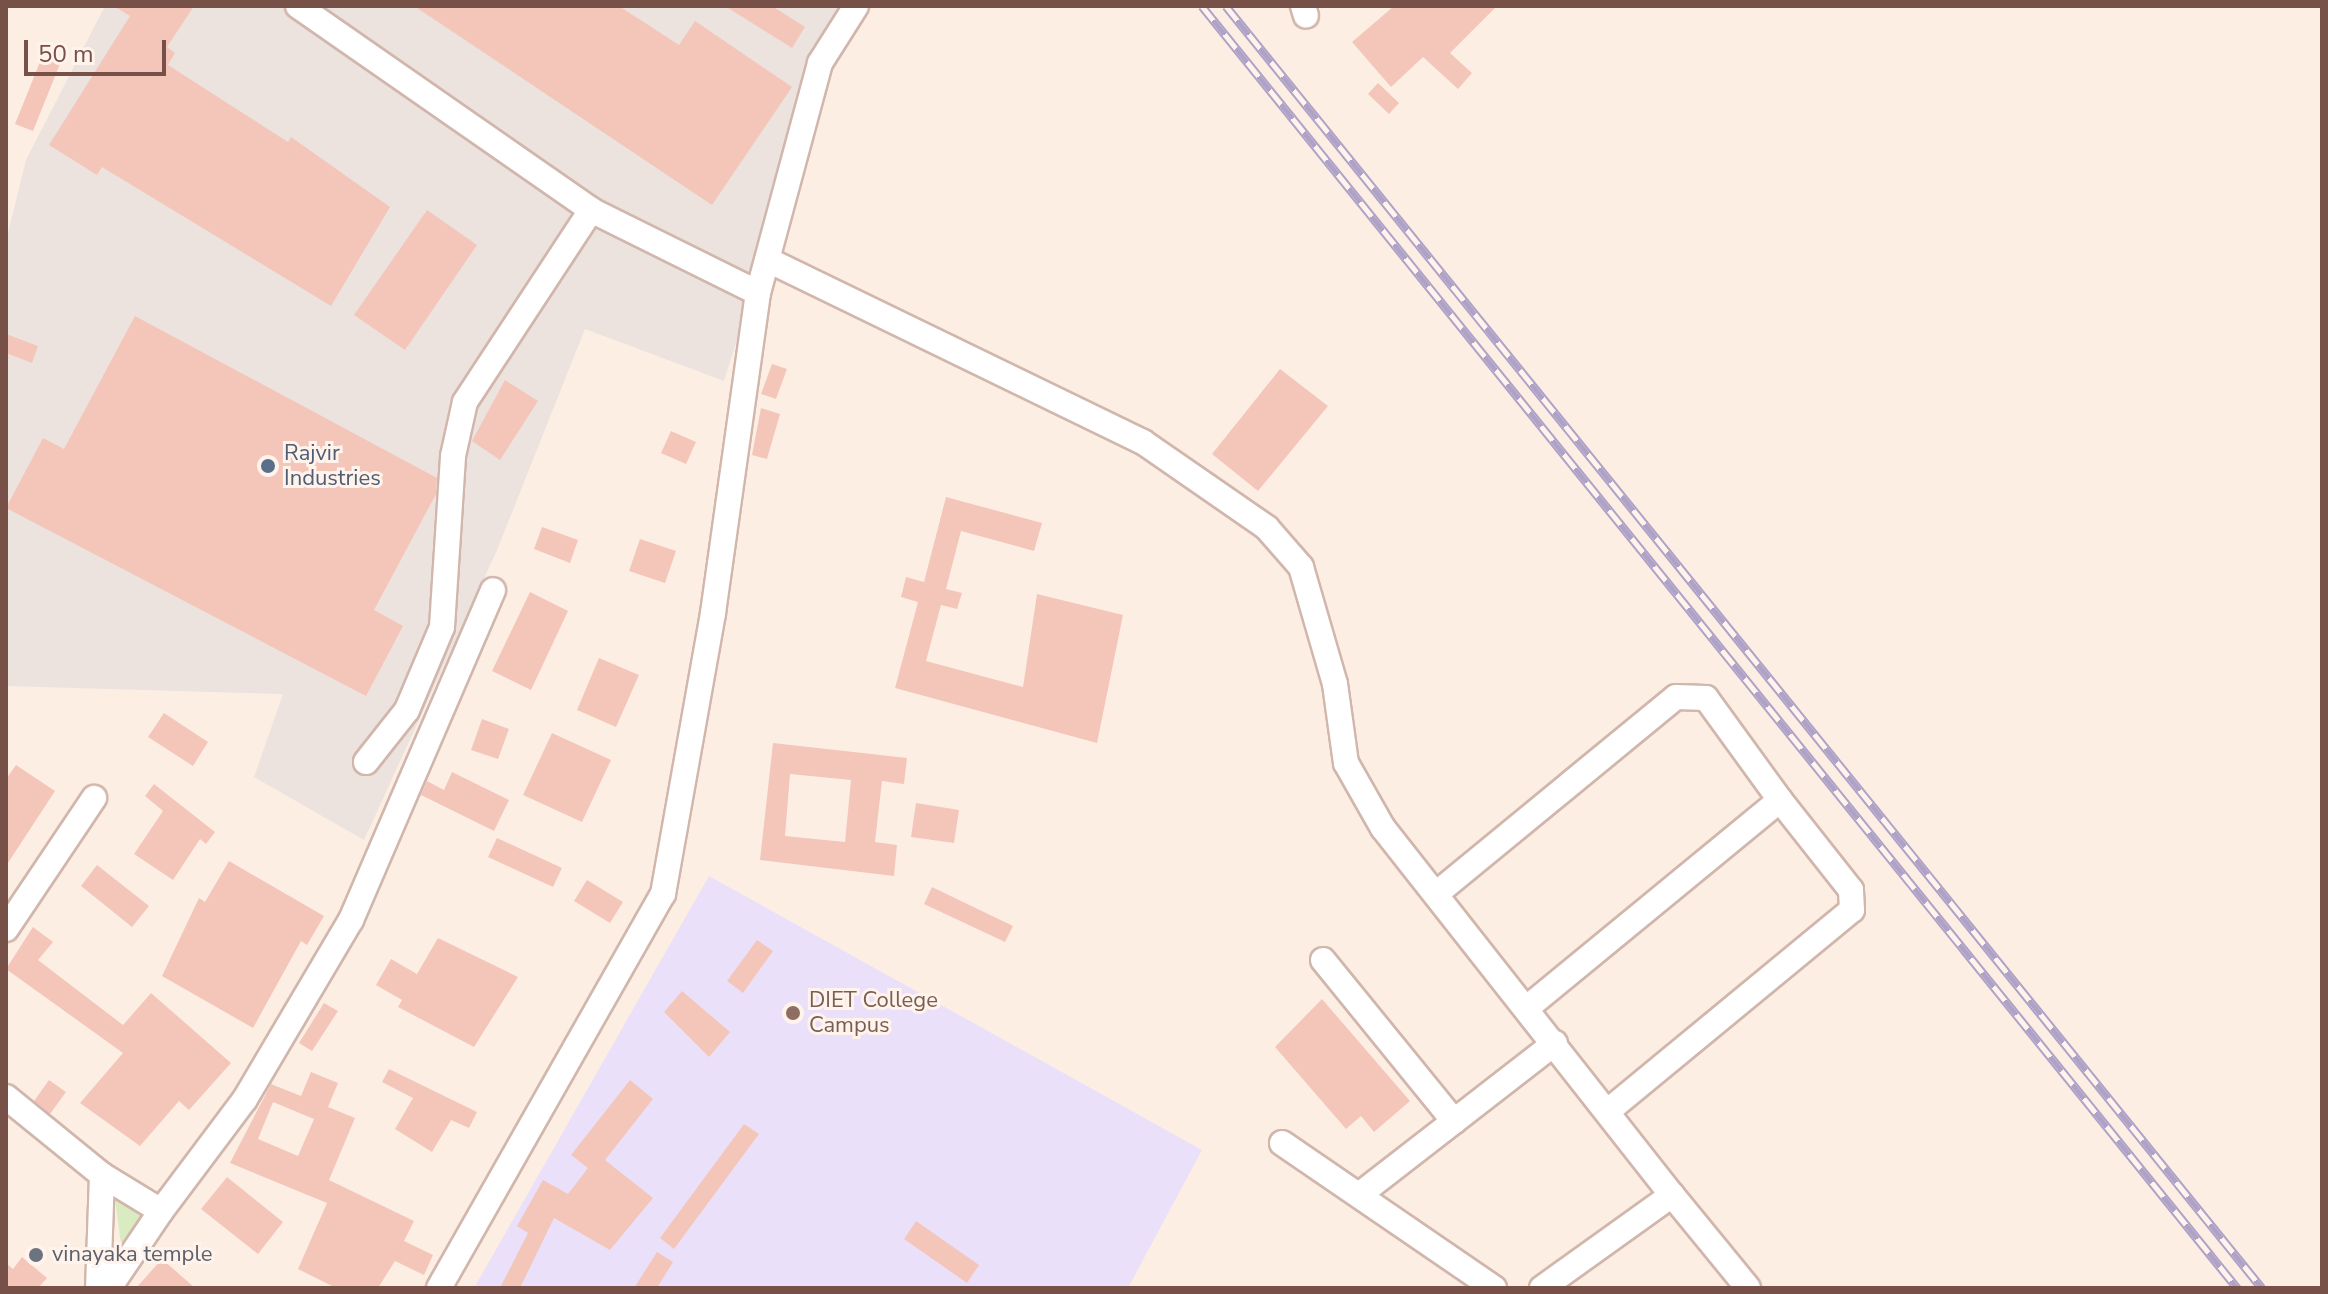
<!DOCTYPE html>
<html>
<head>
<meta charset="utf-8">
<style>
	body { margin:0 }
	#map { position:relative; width:2328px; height:1294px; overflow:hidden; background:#fdeee4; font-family:"Nunito Sans",sans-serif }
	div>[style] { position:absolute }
	.industrial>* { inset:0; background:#ece2de }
	.education>* { inset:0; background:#ebe0f9 }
	.green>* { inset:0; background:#daebc1 }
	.building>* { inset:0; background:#f4c6ba }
	.roads { filter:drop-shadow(2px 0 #d1b6ac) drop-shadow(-2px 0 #d1b6ac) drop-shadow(0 2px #d1b6ac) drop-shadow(0 -2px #d1b6ac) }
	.minor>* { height:24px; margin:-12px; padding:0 12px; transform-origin:12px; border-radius:12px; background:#fff }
	.rail>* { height:9px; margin-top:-4.5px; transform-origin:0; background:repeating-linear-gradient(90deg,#fff3eb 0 18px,#afa2c7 0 36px); box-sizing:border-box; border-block:2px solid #afa2c7 }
	.dots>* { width:22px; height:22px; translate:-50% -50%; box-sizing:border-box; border:4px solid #fff3eb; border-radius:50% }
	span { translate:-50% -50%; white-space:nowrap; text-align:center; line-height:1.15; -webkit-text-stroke:6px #fff3eb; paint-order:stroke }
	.service-label { font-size:22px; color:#4e5e75 }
	.left { translate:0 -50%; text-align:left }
	.education-label { font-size:22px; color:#785e54 }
	.worship-label { font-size:22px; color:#5b616d }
	.frame { position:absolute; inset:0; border:8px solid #775048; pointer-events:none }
	.scale { position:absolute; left:24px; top:40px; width:142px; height:36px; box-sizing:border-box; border:4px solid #775048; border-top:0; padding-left:10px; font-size:24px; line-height:28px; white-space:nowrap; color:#775048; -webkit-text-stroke:6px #fff3eb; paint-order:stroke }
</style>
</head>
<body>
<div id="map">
	<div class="industrial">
		<div style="clip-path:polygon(105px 6px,861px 6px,803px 130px,724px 381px,585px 329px,497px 550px,364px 840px,254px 777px,283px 694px,6px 686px,6px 241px,26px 160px)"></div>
	</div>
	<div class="education">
		<div style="clip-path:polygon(709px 876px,1202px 1150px,1128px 1288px,474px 1288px)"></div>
	</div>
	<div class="green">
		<div style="clip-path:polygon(114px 1192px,148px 1211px,123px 1243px,121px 1244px)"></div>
	</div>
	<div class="building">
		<div style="clip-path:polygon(114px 6px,194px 6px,167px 47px,175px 53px,168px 65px,288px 142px,291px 137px,390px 207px,331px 306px,102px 167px,97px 175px,49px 145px,130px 16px)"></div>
		<div style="clip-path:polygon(414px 6px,619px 6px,679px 45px,695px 21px,792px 87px,712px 205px)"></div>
		<div style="clip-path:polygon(725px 6px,772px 6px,805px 27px,792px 48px)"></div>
		<div style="clip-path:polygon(1394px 6px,1497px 6px,1450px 53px,1472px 73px,1458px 89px,1423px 57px,1391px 87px,1352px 42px)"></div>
		<div style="clip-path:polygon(42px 57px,60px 64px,33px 131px,15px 124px)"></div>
		<div style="clip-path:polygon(1378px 83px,1399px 103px,1389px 114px,1368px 94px)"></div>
		<div style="clip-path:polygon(427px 210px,477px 245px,405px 350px,354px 315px)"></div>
		<div style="clip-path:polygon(135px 316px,437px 478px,436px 494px,374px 610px,403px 626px,366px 696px,6px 508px,43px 438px,64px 449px)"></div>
		<div style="clip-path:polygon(6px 334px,38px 346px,32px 363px,6px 353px)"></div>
		<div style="clip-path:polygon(772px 364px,787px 369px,776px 399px,761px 394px)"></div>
		<div style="clip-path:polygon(1280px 369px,1328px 406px,1258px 491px,1212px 454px)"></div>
		<div style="clip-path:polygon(505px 380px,538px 401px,500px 460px,472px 441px)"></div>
		<div style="clip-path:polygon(761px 408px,780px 414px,767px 459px,752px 455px)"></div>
		<div style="clip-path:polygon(671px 431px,696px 442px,686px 464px,661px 453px)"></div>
		<div style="clip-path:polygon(946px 497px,1042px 523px,1034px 551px,961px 531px,946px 589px,962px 593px,957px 609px,941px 605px,926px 661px,1023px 687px,1037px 594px,1123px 615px,1097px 743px,895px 688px,918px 602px,901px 597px,906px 577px,924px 582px)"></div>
		<div style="clip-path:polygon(542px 527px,578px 540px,570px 563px,534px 549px)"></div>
		<div style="clip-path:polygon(640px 539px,676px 551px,665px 583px,629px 571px)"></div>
		<div style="clip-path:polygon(530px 592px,568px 611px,531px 690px,492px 671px)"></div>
		<div style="clip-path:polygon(599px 658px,639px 675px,616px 727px,577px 710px)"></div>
		<div style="clip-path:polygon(164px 713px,208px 742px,193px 766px,148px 737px)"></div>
		<div style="clip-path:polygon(482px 719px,509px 729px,498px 759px,471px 750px)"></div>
		<div style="clip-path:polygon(552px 733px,611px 760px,582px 822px,523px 795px)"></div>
		<div style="clip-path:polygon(evenodd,773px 743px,907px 758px,904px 784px,882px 781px,875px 842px,897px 845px,894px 876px,760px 860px,773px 743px,790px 774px,851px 780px,845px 842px,785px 836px,790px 774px)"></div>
		<div style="clip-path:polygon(16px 765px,55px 791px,6px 866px,6px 779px)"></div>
		<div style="clip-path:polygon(452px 772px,509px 800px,494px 831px,421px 795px,427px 781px,444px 790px)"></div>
		<div style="clip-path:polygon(154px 784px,215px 832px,206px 844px,200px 839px,173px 880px,134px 854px,163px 811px,145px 796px)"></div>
		<div style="clip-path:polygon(916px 803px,959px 810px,954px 843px,911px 837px)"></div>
		<div style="clip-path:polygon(497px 838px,562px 868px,553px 887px,488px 857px)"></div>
		<div style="clip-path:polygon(229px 861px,324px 916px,307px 945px,301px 941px,253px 1028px,162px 976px,199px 898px,205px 902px)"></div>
		<div style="clip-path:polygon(97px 865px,149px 906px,132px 927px,81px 886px)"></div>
		<div style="clip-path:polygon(587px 880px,623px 902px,610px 923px,574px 901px)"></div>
		<div style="clip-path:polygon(932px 887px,1013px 926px,1005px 942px,924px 904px)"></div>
		<div style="clip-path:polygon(33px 927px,53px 942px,38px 960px,123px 1025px,151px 993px,231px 1063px,189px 1110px,179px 1101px,140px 1146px,80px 1103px,123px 1053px,6px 969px)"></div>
		<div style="clip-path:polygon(438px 938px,518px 977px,474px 1047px,398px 1007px,402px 1000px,376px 985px,391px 959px,417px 974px)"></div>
		<div style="clip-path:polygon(757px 940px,773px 951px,743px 993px,727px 981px)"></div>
		<div style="clip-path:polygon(682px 991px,730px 1032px,709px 1057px,664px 1012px)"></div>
		<div style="clip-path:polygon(1322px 999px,1410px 1101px,1374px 1132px,1361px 1116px,1346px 1129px,1275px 1047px)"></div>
		<div style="clip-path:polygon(324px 1003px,338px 1011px,312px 1051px,299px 1043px)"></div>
		<div style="clip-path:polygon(389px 1069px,477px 1112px,469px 1128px,451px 1120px,432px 1152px,395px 1129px,413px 1098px,382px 1082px)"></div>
		<div style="clip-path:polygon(evenodd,311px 1072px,338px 1083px,328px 1107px,355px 1118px,329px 1180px,414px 1221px,404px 1241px,433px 1255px,424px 1275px,395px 1261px,378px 1288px,336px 1288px,298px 1269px,327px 1203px,230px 1163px,271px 1084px,301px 1096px,311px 1072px,273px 1102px,314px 1119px,298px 1156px,258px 1139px,273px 1102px)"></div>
		<div style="clip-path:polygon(49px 1080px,66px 1092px,50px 1114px,34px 1101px)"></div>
		<div style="clip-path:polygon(630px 1080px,653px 1099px,605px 1160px,653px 1198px,610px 1250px,554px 1218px,520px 1288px,500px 1288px,528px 1233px,517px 1226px,543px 1180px,568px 1194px,588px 1168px,571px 1155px)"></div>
		<div style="clip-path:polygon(744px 1124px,759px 1134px,674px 1249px,660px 1238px)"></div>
		<div style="clip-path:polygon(227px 1177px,283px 1222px,258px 1254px,201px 1209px)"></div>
		<div style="clip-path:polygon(916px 1221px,979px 1265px,967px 1283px,904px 1239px)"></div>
		<div style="clip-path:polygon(657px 1252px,673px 1262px,657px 1288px,634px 1288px)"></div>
		<div style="clip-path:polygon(22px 1257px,47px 1278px,38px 1288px,6px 1288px,6px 1263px,13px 1269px)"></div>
		<div style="clip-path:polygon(162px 1259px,195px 1288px,136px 1288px)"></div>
	</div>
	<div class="roads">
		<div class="minor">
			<div style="left:298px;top:6px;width:357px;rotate:34.8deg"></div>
			<div style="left:1303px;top:6px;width:10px;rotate:73deg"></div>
			<div style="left:768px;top:260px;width:417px;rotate:25.9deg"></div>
			<div style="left:1143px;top:442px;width:151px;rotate:34.7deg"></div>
			<div style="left:1267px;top:528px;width:52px;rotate:48.9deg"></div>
			<div style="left:1301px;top:567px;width:122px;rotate:73.8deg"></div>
			<div style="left:1335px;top:684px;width:80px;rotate:82.1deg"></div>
			<div style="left:1346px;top:763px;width:75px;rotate:60.4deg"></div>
			<div style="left:1383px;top:828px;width:467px;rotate:51.8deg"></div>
			<div style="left:1672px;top:1195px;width:160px;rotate:144.4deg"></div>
			<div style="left:366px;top:762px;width:66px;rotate:-51.7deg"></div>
			<div style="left:407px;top:710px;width:90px;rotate:-67.1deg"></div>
			<div style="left:442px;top:627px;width:171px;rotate:-86.3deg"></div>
			<div style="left:453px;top:456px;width:55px;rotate:-77.5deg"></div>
			<div style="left:465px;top:402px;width:230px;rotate:-56.7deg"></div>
			<div style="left:591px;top:210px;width:186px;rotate:26.4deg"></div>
			<div style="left:1436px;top:894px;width:310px;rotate:-39.4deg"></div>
			<div style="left:1676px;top:697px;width:30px;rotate:2deg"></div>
			<div style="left:1706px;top:698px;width:126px;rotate:54deg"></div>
			<div style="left:1780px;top:800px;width:328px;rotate:140.6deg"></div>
			<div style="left:6px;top:929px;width:158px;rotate:-56.1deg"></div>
			<div style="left:1323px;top:960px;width:208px;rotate:50.9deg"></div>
			<div style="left:6px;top:1097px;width:124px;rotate:39.1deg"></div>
			<div style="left:102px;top:1175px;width:113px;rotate:92deg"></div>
			<div style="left:1608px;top:1111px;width:316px;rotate:-39.5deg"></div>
			<div style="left:1852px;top:910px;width:20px;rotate:-93deg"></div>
			<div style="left:1851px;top:890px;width:115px;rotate:-128.3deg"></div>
			<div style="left:1282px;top:1143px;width:257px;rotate:34.4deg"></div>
			<div style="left:102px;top:1175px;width:69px;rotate:31.4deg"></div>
			<div style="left:161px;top:1211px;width:93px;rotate:124deg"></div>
			<div style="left:1359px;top:1195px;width:248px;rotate:-37.8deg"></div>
			<div style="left:1672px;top:1195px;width:120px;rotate:50.7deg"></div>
			<div style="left:161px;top:1211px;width:140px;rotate:-53.1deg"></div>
			<div style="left:245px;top:1099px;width:208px;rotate:-59.4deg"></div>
			<div style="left:351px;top:920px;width:359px;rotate:-66.7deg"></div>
			<div style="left:439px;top:1288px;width:453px;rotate:-60.4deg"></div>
			<div style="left:663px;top:894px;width:285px;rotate:-79.9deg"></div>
			<div style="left:713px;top:613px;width:323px;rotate:-82deg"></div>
			<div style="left:758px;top:293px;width:238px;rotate:-74.9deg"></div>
			<div style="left:820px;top:63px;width:67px;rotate:-57.7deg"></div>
		</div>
	</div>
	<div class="rail">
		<div style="left:1202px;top:6px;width:1648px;rotate:51.08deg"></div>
		<div style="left:1226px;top:6px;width:1648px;rotate:51.06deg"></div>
	</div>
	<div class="dots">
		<div style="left:268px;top:466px;background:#5c6f8a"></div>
		<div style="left:793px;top:1013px;background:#8d6e63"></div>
		<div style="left:36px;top:1255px;background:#6b7280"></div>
	</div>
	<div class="service-label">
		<span class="left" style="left:284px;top:466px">Rajvir<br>Industries</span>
	</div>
	<div class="education-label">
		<span class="left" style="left:809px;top:1013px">DIET College<br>Campus</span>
	</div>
	<div class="worship-label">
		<span class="left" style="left:52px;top:1255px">vinayaka temple</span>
	</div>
	<div class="frame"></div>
	<div class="scale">50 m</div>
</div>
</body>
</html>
